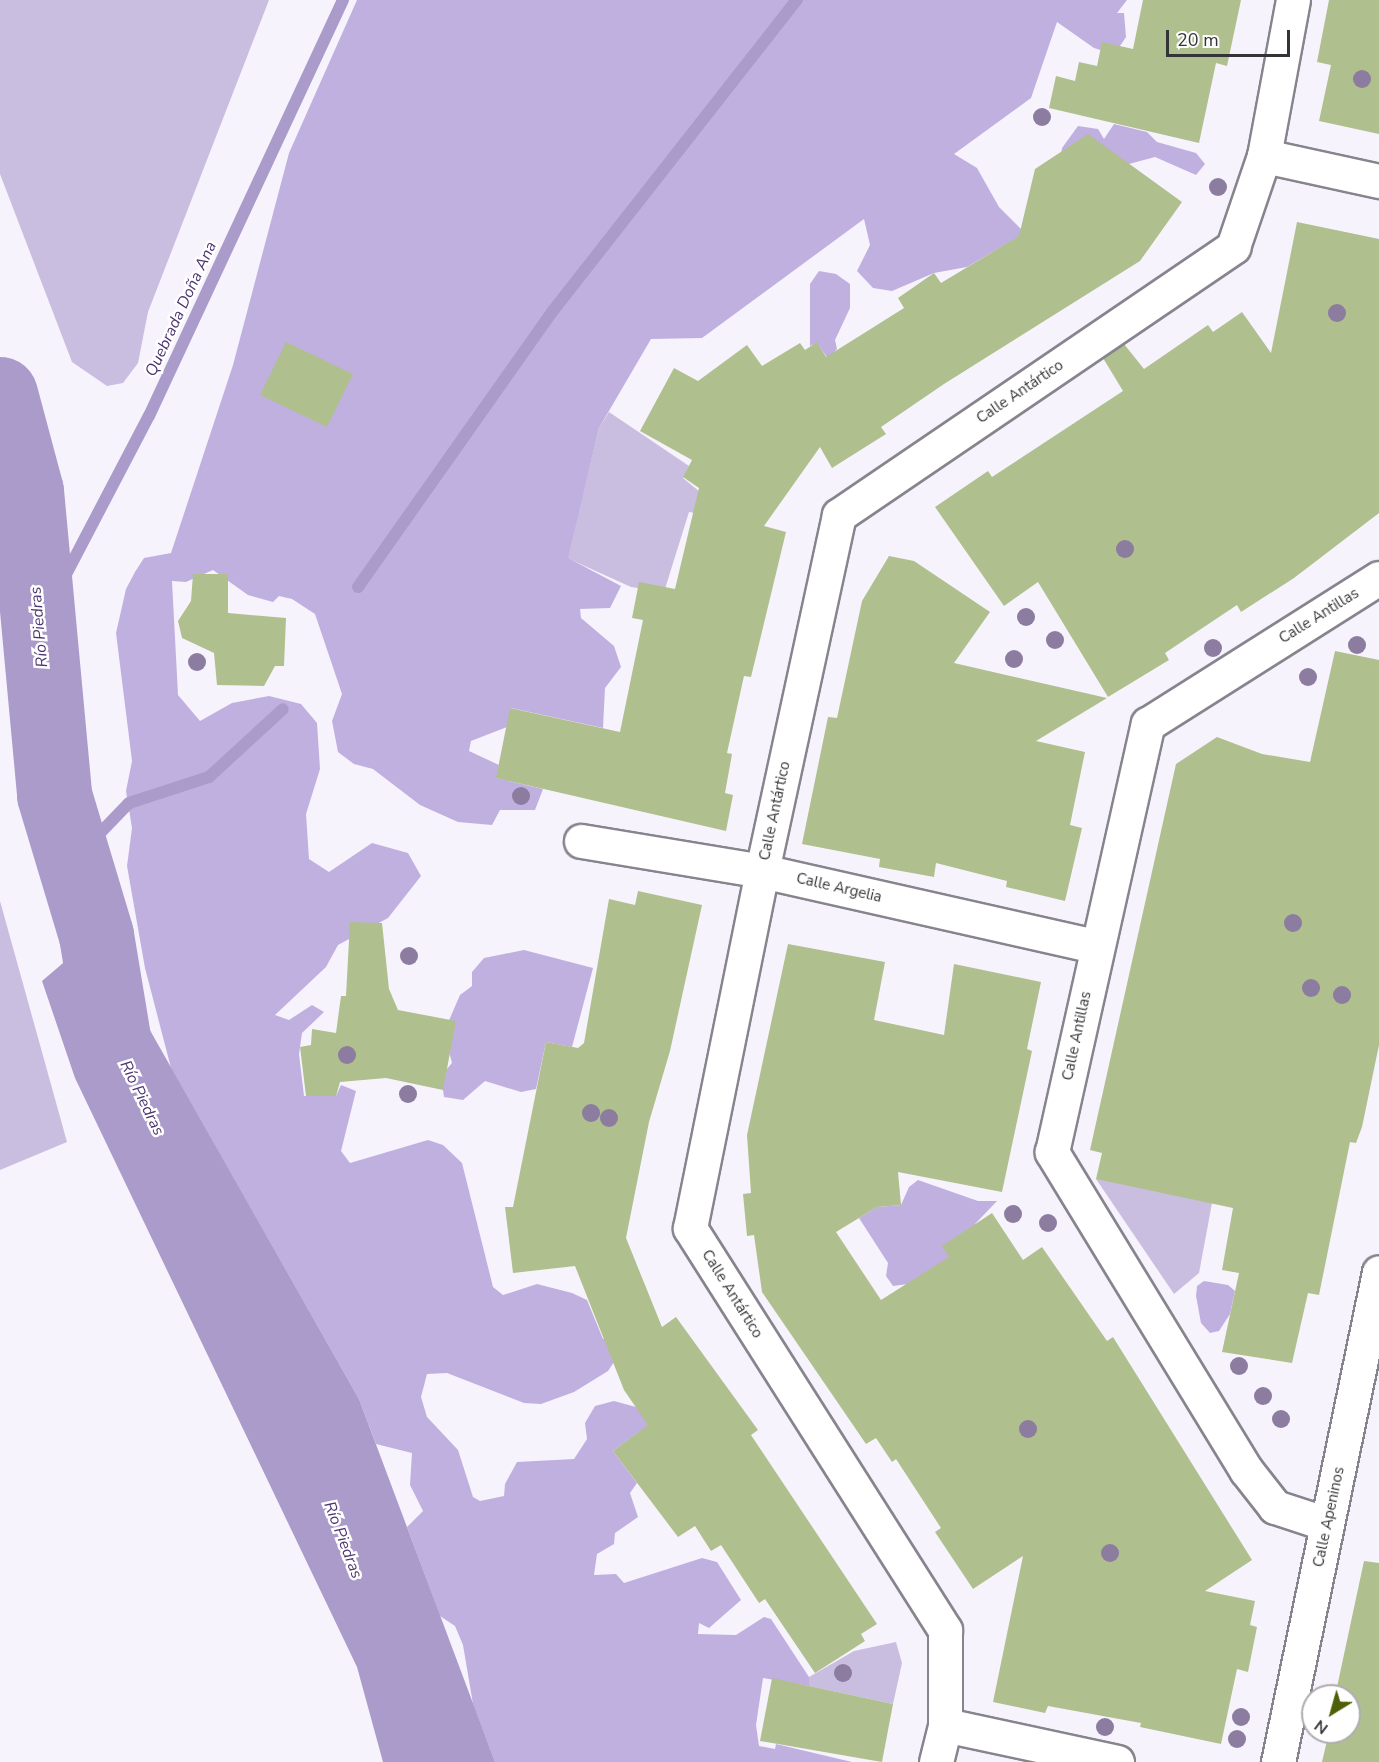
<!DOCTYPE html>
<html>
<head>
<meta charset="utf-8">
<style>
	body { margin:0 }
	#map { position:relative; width:1379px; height:1762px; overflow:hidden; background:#f6f3fd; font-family:"Nunito Sans",sans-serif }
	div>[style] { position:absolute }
	.green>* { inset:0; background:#c9bedf }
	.forest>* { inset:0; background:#c0b0e0 }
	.water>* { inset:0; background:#ab9bca }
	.stream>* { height:12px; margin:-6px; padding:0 6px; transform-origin:6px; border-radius:6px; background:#ab9bca }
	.river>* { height:75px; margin:-37.5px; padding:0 37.5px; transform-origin:37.5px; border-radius:37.5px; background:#ab9bca }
	.building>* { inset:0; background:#b0bf8e }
	.roads { filter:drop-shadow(2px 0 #87848e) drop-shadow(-2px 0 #87848e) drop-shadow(0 2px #87848e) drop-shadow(0 -2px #87848e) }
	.minor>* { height:33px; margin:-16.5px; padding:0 16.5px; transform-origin:16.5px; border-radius:16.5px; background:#fff }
	.trees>* { width:18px; height:18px; margin:-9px; border-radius:50%; background:#8b7ca0 }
	span { translate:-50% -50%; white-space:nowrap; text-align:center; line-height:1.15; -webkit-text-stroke:5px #fff; paint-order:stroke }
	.street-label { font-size:15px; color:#343337 }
	.water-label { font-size:16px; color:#4d356f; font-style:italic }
	.north { position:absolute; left:1301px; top:1684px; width:60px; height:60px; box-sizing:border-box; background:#fff; border:2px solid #aeadaf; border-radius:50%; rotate:217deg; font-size:16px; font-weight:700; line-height:24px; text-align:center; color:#343337 }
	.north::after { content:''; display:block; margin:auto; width:21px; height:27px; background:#4e6007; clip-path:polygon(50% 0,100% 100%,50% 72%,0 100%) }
	.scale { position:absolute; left:1166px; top:30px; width:124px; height:27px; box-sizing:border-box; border:3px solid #343337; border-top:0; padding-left:8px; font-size:18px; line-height:21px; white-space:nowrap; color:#343337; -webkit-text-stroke:4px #fff; paint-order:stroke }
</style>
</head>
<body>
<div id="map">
	<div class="green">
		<div style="clip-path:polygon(0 0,269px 0,148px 312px,138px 363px,123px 383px,107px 386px,72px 362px,0 174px)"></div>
		<div style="clip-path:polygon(609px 412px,689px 466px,683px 478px,734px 520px,689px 512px,664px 592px,631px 587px,567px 558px,599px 428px)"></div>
		<div style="clip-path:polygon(0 901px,67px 1142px,0 1170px)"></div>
		<div style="clip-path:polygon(1220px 1160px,1199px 1273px,1174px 1294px,1096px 1179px)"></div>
		<div style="clip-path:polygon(896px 1642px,902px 1663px,893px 1704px,809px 1686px,809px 1677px,854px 1651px)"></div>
	</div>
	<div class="forest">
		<div style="clip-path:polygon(357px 0,1127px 0,1117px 13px,1124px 13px,1126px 37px,1120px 46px,1107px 52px,1094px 48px,1057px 22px,1031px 98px,954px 154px,977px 168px,999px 207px,1025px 233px,967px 267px,934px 273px,892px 291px,873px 288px,857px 271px,870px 245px,864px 219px,702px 338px,651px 339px,599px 428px,568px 558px,621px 586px,610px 608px,580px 609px,581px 618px,614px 646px,621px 667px,605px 688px,603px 728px,511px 708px,507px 727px,471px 741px,469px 751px,499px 765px,497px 778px,543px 789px,535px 810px,500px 810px,492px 825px,458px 822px,420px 805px,373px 769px,354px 764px,338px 752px,332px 721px,342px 694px,315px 614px,292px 599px,279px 596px,273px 602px,248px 595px,213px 570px,186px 582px,172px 581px,178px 695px,200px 721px,232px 703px,269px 696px,301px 704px,317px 723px,320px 769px,306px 814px,309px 859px,329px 872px,372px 843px,408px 853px,421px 876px,388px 918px,338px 945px,326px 967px,275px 1015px,289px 1020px,312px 1005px,324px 1012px,302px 1033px,299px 1054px,304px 1096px,336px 1096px,341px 1085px,356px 1091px,341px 1151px,350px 1163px,428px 1140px,443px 1145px,462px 1163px,493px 1287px,503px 1295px,537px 1284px,572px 1293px,587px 1300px,603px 1339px,617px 1335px,618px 1356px,608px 1371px,574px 1392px,541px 1404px,524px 1403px,447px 1373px,427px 1374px,421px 1397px,427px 1417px,458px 1450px,473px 1497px,480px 1501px,504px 1496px,505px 1484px,517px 1462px,574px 1459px,587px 1439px,585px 1423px,595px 1406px,614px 1401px,636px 1407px,683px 1400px,613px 1451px,637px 1483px,630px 1493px,638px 1517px,615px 1533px,614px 1544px,597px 1554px,594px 1575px,616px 1574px,624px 1583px,702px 1558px,717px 1562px,741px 1600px,709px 1628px,699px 1623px,698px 1634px,736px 1635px,764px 1617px,771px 1619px,809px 1677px,809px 1686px,763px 1678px,756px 1725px,759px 1746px,775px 1749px,776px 1744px,852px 1762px,495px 1762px,473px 1704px,463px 1645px,455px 1626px,440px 1616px,407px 1527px,423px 1511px,410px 1485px,412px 1453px,376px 1444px,359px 1399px,171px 1068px,145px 968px,127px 866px,132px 828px,126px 791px,132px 761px,116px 633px,126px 589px,135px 572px,144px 558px,171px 553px,233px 365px,289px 153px)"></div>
		<div style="clip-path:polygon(1114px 124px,1147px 132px,1157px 142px,1196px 153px,1205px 164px,1196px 175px,1155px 157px,1129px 164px,1060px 161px,1062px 148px,1078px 126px,1098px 129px,1104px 139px)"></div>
		<div style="clip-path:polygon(819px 271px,836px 274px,850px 284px,850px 308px,835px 340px,837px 349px,828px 359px,817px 343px,810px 346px,810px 284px)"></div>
		<div style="clip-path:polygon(524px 950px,593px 968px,572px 1047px,546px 1042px,536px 1089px,521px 1092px,485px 1081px,463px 1100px,444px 1097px,441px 1076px,452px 1063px,444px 1032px,460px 995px,472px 986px,472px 972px,484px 958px)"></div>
		<div style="clip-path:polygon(918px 1180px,978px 1201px,997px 1201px,975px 1224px,962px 1277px,893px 1286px,886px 1276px,888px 1263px,859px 1218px,877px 1207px,901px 1205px,909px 1187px)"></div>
		<div style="clip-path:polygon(1204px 1281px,1228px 1285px,1235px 1291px,1230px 1314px,1219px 1331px,1210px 1333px,1201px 1323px,1196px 1296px,1197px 1286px)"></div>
	</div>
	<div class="water">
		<div style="clip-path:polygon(96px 935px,359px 1399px,495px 1762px,383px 1762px,357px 1667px,75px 1078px,42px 981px)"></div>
	</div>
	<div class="stream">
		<div style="left:358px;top:587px;width:337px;rotate:-54.8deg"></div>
		<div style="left:552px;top:312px;width:397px;rotate:-51.9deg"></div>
		<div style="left:39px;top:626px;width:237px;rotate:-62.4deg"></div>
		<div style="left:149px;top:416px;width:459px;rotate:-65deg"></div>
		<div style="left:74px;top:860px;width:79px;rotate:-46deg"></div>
		<div style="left:129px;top:803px;width:84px;rotate:-18deg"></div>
		<div style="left:209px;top:777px;width:100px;rotate:-42.6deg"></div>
	</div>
	<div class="river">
		<div style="left:0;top:394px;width:100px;rotate:75deg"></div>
		<div style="left:26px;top:491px;width:305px;rotate:84.7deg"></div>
		<div style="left:54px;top:795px;width:146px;rotate:73.3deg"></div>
		<div style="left:96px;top:935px;width:104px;rotate:80.6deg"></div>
	</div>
	<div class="building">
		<div style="clip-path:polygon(1143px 0,1241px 0,1227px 66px,1216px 63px,1199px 143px,1049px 108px,1056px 76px,1075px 81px,1079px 62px,1097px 66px,1102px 42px,1133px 49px)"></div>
		<div style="clip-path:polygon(1329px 0,1379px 0,1379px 134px,1319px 121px,1331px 65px,1317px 62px)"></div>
		<div style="clip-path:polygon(1088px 134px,1182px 202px,1140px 261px,944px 384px,881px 427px,886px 434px,832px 468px,820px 447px,764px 526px,786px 532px,751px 677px,744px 676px,727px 753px,732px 754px,725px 793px,733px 795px,726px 831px,496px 778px,510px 708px,620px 732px,643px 620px,632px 618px,639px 582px,675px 589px,699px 488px,683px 477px,692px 460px,640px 431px,674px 368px,698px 381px,747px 345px,762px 366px,800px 343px,805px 350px,817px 342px,826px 357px,904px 308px,898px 298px,934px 273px,941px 283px,1019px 236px,1035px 169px)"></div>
		<div style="clip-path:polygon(1297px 222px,1379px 239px,1379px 513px,1294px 578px,1241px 612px,1237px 605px,1165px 653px,1169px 660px,1108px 697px,1038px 582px,1004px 606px,935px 507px,988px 471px,992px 477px,1123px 391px,1103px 358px,1124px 344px,1144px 369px,1208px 325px,1213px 332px,1242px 312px,1271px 353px)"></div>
		<div style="clip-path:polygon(286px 342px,353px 374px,327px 427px,260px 395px)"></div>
		<div style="clip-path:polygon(889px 556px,914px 561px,990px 612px,954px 663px,1107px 698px,1036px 741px,1085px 752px,1070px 825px,1082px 828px,1065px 901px,1006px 887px,1007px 881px,936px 863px,934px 877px,879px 867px,880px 859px,802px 844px,828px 717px,837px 718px,862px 601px)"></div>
		<div style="clip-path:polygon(193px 574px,228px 574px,228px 613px,286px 618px,284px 666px,275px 666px,264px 686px,217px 685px,214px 653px,182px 638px,178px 621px,191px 601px)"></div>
		<div style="clip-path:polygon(1335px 651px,1379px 660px,1379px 1045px,1362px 1127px,1356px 1143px,1350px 1142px,1319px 1295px,1308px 1293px,1292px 1363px,1222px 1352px,1239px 1273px,1222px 1270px,1233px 1208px,1096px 1179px,1102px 1153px,1090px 1150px,1176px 764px,1217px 737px,1262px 754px,1310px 762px)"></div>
		<div style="clip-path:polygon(638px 891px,702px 905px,670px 1051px,649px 1122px,626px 1238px,662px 1327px,676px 1317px,758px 1430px,751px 1435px,877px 1624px,861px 1634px,865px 1641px,815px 1673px,765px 1599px,759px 1603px,721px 1545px,711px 1551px,695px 1526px,678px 1537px,613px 1451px,648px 1425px,624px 1390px,575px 1266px,513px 1273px,505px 1207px,513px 1207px,546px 1042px,578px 1048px,584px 1043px,609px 899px,635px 905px)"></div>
		<div style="clip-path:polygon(350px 922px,382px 923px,389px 989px,398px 1010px,456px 1021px,443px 1090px,386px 1078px,340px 1082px,336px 1096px,306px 1096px,300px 1047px,311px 1045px,312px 1029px,336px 1033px,341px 996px,346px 996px)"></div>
		<div style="clip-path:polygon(788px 944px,885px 962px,874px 1020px,944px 1035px,954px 964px,1041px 982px,1027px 1049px,1032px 1051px,1002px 1192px,898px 1172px,901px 1205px,877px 1207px,836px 1232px,881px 1300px,949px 1257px,942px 1246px,992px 1213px,1023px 1260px,1042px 1247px,1107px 1341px,1113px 1337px,1252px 1560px,1205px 1591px,1255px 1601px,1250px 1625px,1257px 1627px,1248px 1672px,1237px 1669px,1221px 1744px,1140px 1727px,1141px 1723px,1048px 1706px,1045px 1713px,993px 1702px,1023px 1556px,973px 1589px,935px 1532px,941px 1528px,896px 1459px,892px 1462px,876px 1438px,866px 1444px,762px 1292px,754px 1235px,747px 1236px,743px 1194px,751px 1193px,747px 1135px)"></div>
		<div style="clip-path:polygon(1364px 1561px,1379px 1563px,1379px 1762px,1322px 1762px,1329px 1732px,1349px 1732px,1349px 1696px,1338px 1696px,1337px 1687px)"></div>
		<div style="clip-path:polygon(772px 1678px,893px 1704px,882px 1762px,760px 1741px)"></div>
	</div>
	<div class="roads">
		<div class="minor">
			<div style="left:1264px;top:156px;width:118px;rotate:12.3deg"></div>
			<div style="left:581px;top:841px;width:183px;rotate:9.4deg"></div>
			<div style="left:762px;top:871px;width:341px;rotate:12.7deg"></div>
			<div style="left:1327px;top:1524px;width:55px;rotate:-161.9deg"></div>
			<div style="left:1275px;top:1507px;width:47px;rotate:-128.1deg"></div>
			<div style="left:1246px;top:1470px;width:373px;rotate:-121.4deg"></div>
			<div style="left:1052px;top:1152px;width:439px;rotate:-77.4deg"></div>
			<div style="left:1148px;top:724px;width:273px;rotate:-32.3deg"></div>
			<div style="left:945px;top:1725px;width:176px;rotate:12.1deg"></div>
			<div style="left:936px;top:1762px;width:38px;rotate:-76deg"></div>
			<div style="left:945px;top:1725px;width:95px;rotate:-90deg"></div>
			<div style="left:945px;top:1630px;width:476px;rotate:-122.4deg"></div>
			<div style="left:690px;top:1228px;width:364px;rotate:-78.6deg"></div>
			<div style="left:762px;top:871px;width:364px;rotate:-77.8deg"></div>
			<div style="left:839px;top:515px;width:477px;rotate:-34.2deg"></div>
			<div style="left:1233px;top:247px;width:96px;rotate:-71.2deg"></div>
			<div style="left:1264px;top:156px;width:159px;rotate:-79.5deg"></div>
			<div style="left:1278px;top:1762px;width:500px;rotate:-78.35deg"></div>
		</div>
	</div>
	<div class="trees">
		<div style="left:1362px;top:79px"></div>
		<div style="left:1042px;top:117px"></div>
		<div style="left:1218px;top:187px"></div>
		<div style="left:1337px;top:313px"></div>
		<div style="left:1125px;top:549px"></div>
		<div style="left:1026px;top:617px"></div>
		<div style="left:1055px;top:640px"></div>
		<div style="left:1357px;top:645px"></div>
		<div style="left:1213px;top:648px"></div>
		<div style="left:1014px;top:659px"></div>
		<div style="left:197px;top:662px"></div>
		<div style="left:1308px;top:677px"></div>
		<div style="left:521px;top:796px"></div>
		<div style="left:1293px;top:923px"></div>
		<div style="left:409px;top:956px"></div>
		<div style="left:1311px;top:988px"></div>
		<div style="left:1342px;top:995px"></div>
		<div style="left:347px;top:1055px"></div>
		<div style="left:408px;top:1094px"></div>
		<div style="left:591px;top:1113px"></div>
		<div style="left:609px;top:1118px"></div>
		<div style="left:1013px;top:1214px"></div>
		<div style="left:1048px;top:1223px"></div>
		<div style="left:1239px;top:1366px"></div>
		<div style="left:1263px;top:1396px"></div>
		<div style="left:1281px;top:1419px"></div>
		<div style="left:1028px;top:1429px"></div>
		<div style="left:1110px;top:1553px"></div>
		<div style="left:843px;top:1673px"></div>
		<div style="left:1241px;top:1717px"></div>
		<div style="left:1105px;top:1727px"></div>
		<div style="left:1237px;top:1739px"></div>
	</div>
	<div class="street-label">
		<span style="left:1020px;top:392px;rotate:-34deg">Calle Antártico</span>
		<span style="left:1319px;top:616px;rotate:-32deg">Calle Antillas</span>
		<span style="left:775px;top:811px;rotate:-78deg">Calle Antártico</span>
		<span style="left:839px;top:888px;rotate:13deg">Calle Argelia</span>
		<span style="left:1077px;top:1036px;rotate:-78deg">Calle Antillas</span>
		<span style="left:732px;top:1294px;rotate:58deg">Calle Antártico</span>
		<span style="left:1329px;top:1517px;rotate:-78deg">Calle Apeninos</span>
	</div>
	<div class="water-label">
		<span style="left:181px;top:309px;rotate:-65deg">Quebrada Doña Ana</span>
		<span style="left:39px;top:627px;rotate:-95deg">Río Piedras</span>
		<span style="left:142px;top:1098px;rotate:64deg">Río Piedras</span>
		<span style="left:343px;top:1540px;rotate:69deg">Río Piedras</span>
	</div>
	<div class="north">N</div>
	<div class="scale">20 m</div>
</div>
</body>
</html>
